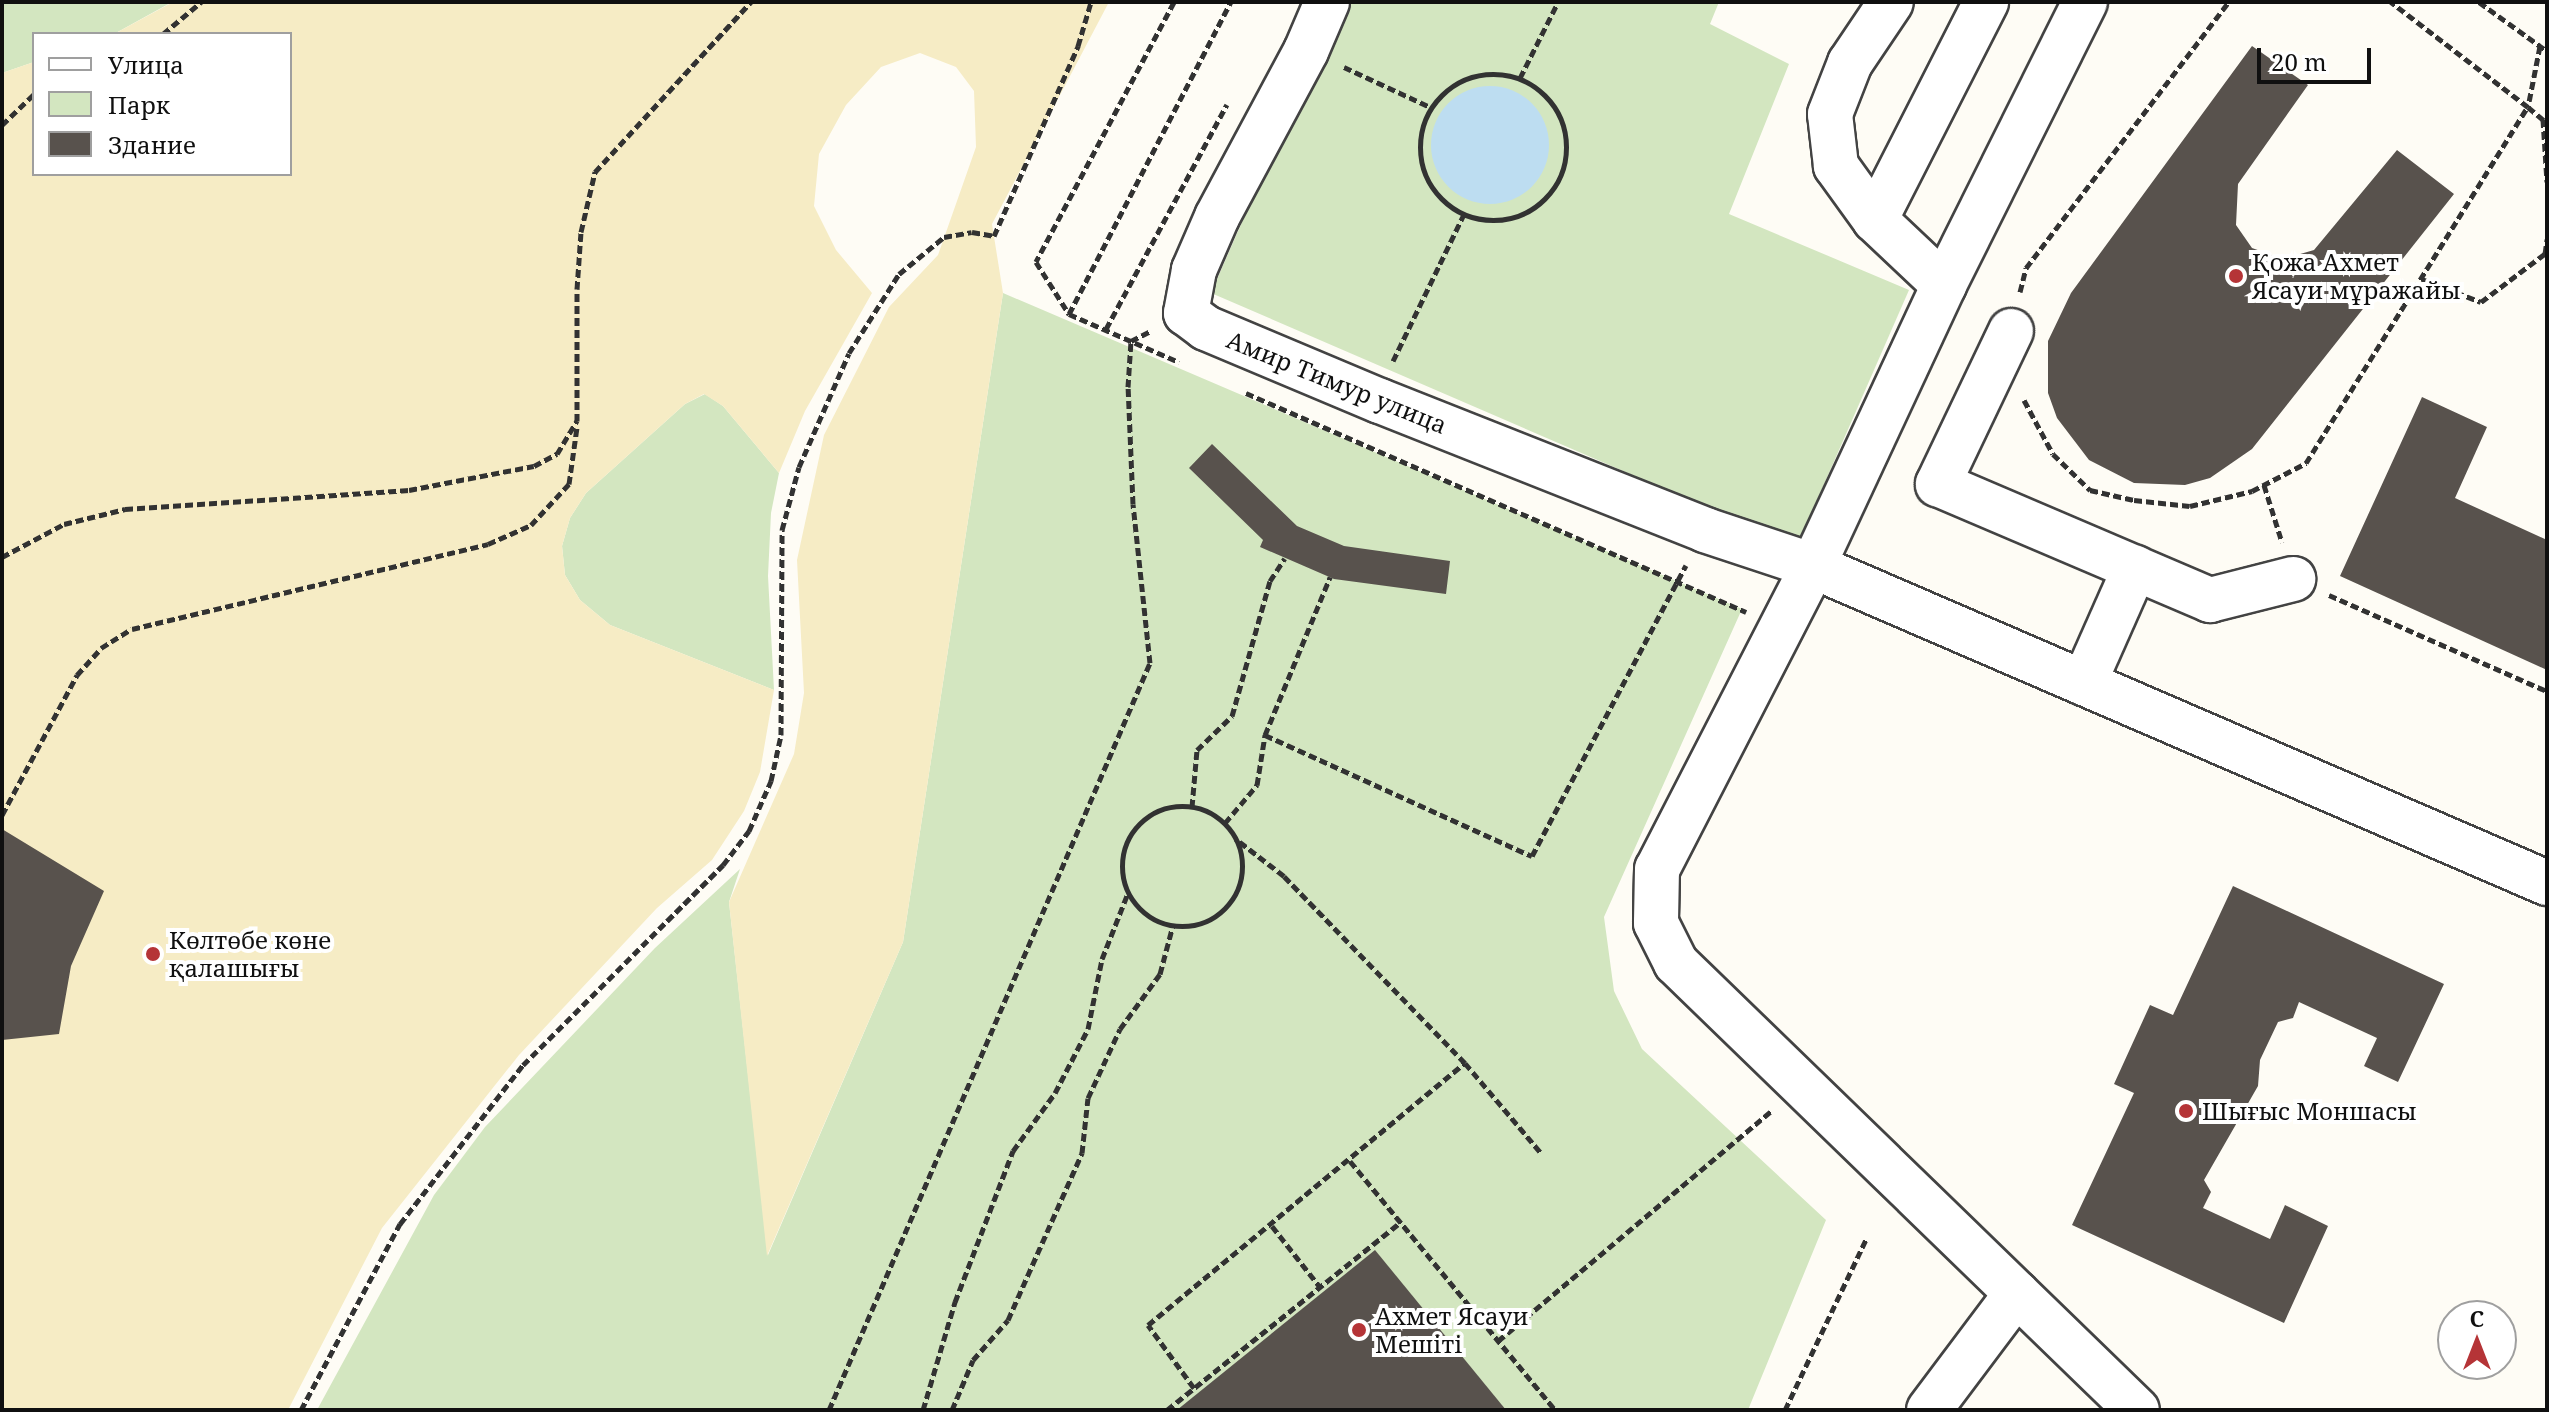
<!DOCTYPE html>
<html>
<head>
<meta charset="utf-8">
<style>
	body { margin:0 }
	#map { position:relative; width:2549px; height:1412px; overflow:hidden; background:#fefcf5; font-family:"Noto Serif",serif }
	div>[style] { position:absolute }
	.green>* { inset:0; background:#d3e6c0 }
	.sand>* { inset:0; background:#f6ecc5 }
	.water>* { inset:0; background:#bdddf1 }
	.round { border-radius:50% }
	.building>* { inset:0; background:#58524d }
	.path>* { height:5px; margin-top:-2.5px; transform-origin:0; background:repeating-linear-gradient(90deg,#323232 0 8px,transparent 0 12px) }
	.path>.ring { margin:-2.5px; padding:0; box-sizing:content-box; background:none; border:5px solid #323232; border-radius:50% }
	.roads { filter:drop-shadow(2px 0 #434343) drop-shadow(-2px 0 #434343) drop-shadow(0 2px #434343) drop-shadow(0 -2px #434343) }
	.minor>* { height:44px; margin:-22px; padding:0 22px; transform-origin:22px; border-radius:22px; background:#fff }
	.dots>* { width:22px; height:22px; translate:-50% -50%; box-sizing:border-box; border:4px solid #fff; border-radius:50% }
	span { translate:-50% -50%; white-space:nowrap; text-align:center; line-height:1.15; -webkit-text-stroke:8px #fff; paint-order:stroke }
	.poi-label { font-size:24px; color:#101010 }
	.left { translate:0 -50%; text-align:left }
	.street-label { font-size:24px; color:#101010 }
	.frame { position:absolute; inset:0; border:4px solid #101010; pointer-events:none }
	.legend { position:absolute; left:32px; top:32px; width:260px; height:144px; box-sizing:border-box; background:#fff; border:2px solid #9f9f9f; margin:0; padding:10px 14px; list-style:none; font-size:24px; color:#101010 }
	.legend li { display:flex; align-items:center; gap:16px; height:40px }
	.legend b { width:40px; border:2px solid #9f9f9f }
	.north { position:absolute; left:2437px; top:1300px; width:80px; height:80px; box-sizing:border-box; background:#fff; border:2px solid #9f9f9f; border-radius:50%; rotate:0deg; font-size:22px; font-weight:700; line-height:32px; text-align:center; color:#101010 }
	.north::after { content:''; display:block; margin:auto; width:28px; height:36px; background:#b53437; clip-path:polygon(50% 0,100% 100%,50% 72%,0 100%) }
	.scale { position:absolute; left:2257px; top:48px; width:114px; height:36px; box-sizing:border-box; border:4px solid #101010; border-top:0; padding-left:10px; font-size:24px; line-height:28px; white-space:nowrap; color:#101010; -webkit-text-stroke:6px #fff; paint-order:stroke }
</style>
</head>
<body>
<div id="map">
	<div class="green">
		<div style="clip-path:polygon(2px 2px,172px 2px,114px 34px,34px 34px,34px 62px,2px 73px)"></div>
		<div style="clip-path:polygon(1338px 2px,1719px 2px,1710px 24px,1789px 64px,1729px 214px,1909px 290px,1797px 546px,1211px 293px)"></div>
		<div style="clip-path:polygon(1003px 293px,1742px 609px,1604px 917px,1614px 991px,1642px 1049px,1826px 1220px,1748px 1410px,317px 1410px,434px 1195px,485px 1127px,655px 948px,740px 869px,729px 902px,768px 1255px,903px 942px)"></div>
		<div style="clip-path:polygon(705px 394px,723px 406px,779px 473px,771px 513px,768px 576px,774px 690px,610px 625px,580px 600px,565px 575px,562px 546px,570px 518px,586px 493px,685px 404px)"></div>
	</div>
	<div class="sand">
		<div style="clip-path:polygon(173px 2px,1109px 2px,992px 224px,1003px 293px,903px 942px,767px 1256px,729px 902px,794px 754px,804px 693px,797px 560px,824px 435px,889px 307px,938px 255px,976px 147px,974px 91px,956px 67px,920px 53px,881px 67px,846px 105px,819px 154px,814px 206px,836px 250px,872px 293px,805px 411px,779px 473px,723px 406px,704px 394px,685px 404px,586px 493px,570px 518px,562px 546px,565px 575px,580px 600px,610px 625px,774px 690px,760px 772px,744px 811px,712px 860px,657px 908px,519px 1055px,382px 1228px,288px 1410px,2px 1410px,2px 73px,34px 62px,34px 174px,290px 174px,290px 34px,114px 34px)"></div>
	</div>
	<div class="water">
		<div class="round" style="left:1431px;top:86px;width:118px;height:118px"></div>
	</div>
	<div class="building">
		<div style="clip-path:polygon(2252px 46px,2308px 85px,2238px 184px,2236px 225px,2252px 248px,2283px 259px,2314px 250px,2397px 150px,2454px 194px,2252px 449px,2210px 478px,2185px 485px,2134px 483px,2089px 460px,2057px 418px,2048px 393px,2048px 341px,2071px 293px)"></div>
		<div style="clip-path:polygon(2422px 397px,2487px 427px,2455px 498px,2547px 540px,2547px 670px,2340px 576px)"></div>
		<div style="clip-path:polygon(1212px 444px,1297px 526px,1344px 546px,1450px 561px,1446px 594px,1334px 579px,1260px 547px,1263px 540px,1189px 468px)"></div>
		<div style="clip-path:polygon(2px 829px,104px 891px,71px 966px,59px 1034px,2px 1040px)"></div>
		<div style="clip-path:polygon(2233px 886px,2444px 984px,2398px 1082px,2364px 1066px,2377px 1038px,2299px 1002px,2293px 1018px,2278px 1022px,2260px 1060px,2258px 1086px,2204px 1180px,2211px 1192px,2203px 1208px,2270px 1239px,2285px 1205px,2328px 1226px,2284px 1323px,2072px 1225px,2134px 1093px,2114px 1084px,2150px 1005px,2173px 1015px)"></div>
		<div style="clip-path:polygon(1375px 1250px,1506px 1410px,1177px 1410px)"></div>
	</div>
	<div class="path">
		<div style="left:1174px;top:2px;width:294px;rotate:118deg"></div>
		<div style="left:1036px;top:262px;width:62px;rotate:57.6deg"></div>
		<div style="left:1069px;top:314px;width:120px;rotate:23.6deg"></div>
		<div style="left:2479px;top:2px;width:84px;rotate:35.8deg"></div>
		<div style="left:163px;top:34px;width:50px;rotate:-40.1deg"></div>
		<div style="left:2540px;top:46px;width:62px;rotate:101.1deg"></div>
		<div style="left:2528px;top:107px;width:25px;rotate:40deg"></div>
		<div style="left:1344px;top:67px;width:95px;rotate:24.9deg"></div>
		<div class="ring" style="left:1420px;top:74px;width:141px;height:141px"></div>
		<div style="left:1520px;top:78px;width:85px;rotate:-63.4deg"></div>
		<div style="left:2543px;top:119px;width:63px;rotate:86.4deg"></div>
		<div style="left:2px;top:125px;width:45px;rotate:-44.1deg"></div>
		<div style="left:2545px;top:254px;width:15px;rotate:-82deg"></div>
		<div style="left:2422px;top:279px;width:63px;rotate:21.3deg"></div>
		<div style="left:2481px;top:302px;width:83px;rotate:-37.1deg"></div>
		<div style="left:2020px;top:292px;width:25px;rotate:-76deg"></div>
		<div style="left:2026px;top:268px;width:335px;rotate:-52.7deg"></div>
		<div style="left:1069px;top:314px;width:352px;rotate:-62.6deg"></div>
		<div style="left:1106px;top:329px;width:255px;rotate:-61.7deg"></div>
		<div style="left:1393px;top:361px;width:163px;rotate:-64.2deg"></div>
		<div style="left:1246px;top:393px;width:546px;rotate:23.65deg"></div>
		<div style="left:2024px;top:400px;width:61px;rotate:61.8deg"></div>
		<div style="left:2053px;top:454px;width:52px;rotate:44.2deg"></div>
		<div style="left:2090px;top:490px;width:45px;rotate:12.8deg"></div>
		<div style="left:2134px;top:500px;width:56px;rotate:6.1deg"></div>
		<div style="left:2190px;top:506px;width:64px;rotate:-13.6deg"></div>
		<div style="left:2252px;top:491px;width:61px;rotate:-27.4deg"></div>
		<div style="left:2306px;top:463px;width:420px;rotate:-58.1deg"></div>
		<div style="left:2528px;top:107px;width:173px;rotate:-142.5deg"></div>
		<div style="left:2264px;top:485px;width:60px;rotate:72.5deg"></div>
		<div style="left:2px;top:557px;width:70px;rotate:-28deg"></div>
		<div style="left:64px;top:524px;width:63px;rotate:-13.8deg"></div>
		<div style="left:125px;top:509px;width:285px;rotate:-3.8deg"></div>
		<div style="left:409px;top:490px;width:127px;rotate:-10.9deg"></div>
		<div style="left:534px;top:466px;width:26px;rotate:-28deg"></div>
		<div style="left:557px;top:454px;width:39px;rotate:-59deg"></div>
		<div style="left:577px;top:421px;width:132px;rotate:-90deg"></div>
		<div style="left:577px;top:289px;width:57px;rotate:-86deg"></div>
		<div style="left:581px;top:232px;width:62px;rotate:-76.9deg"></div>
		<div style="left:595px;top:172px;width:231px;rotate:-47.5deg"></div>
		<div style="left:2329px;top:595px;width:238px;rotate:23.8deg"></div>
		<div style="left:1265px;top:735px;width:293px;rotate:24.4deg"></div>
		<div style="left:1532px;top:856px;width:329px;rotate:-62.1deg"></div>
		<div class="ring" style="left:1122px;top:806px;width:115px;height:115px"></div>
		<div style="left:1192px;top:807px;width:57px;rotate:-85deg"></div>
		<div style="left:1197px;top:750px;width:49px;rotate:-44.2deg"></div>
		<div style="left:1232px;top:716px;width:140px;rotate:-74.3deg"></div>
		<div style="left:1270px;top:581px;width:27px;rotate:-57deg"></div>
		<div style="left:2px;top:815px;width:159px;rotate:-61.8deg"></div>
		<div style="left:77px;top:675px;width:36px;rotate:-48deg"></div>
		<div style="left:101px;top:648px;width:36px;rotate:-32deg"></div>
		<div style="left:132px;top:629px;width:366px;rotate:-13.4deg"></div>
		<div style="left:488px;top:544px;width:47px;rotate:-23.8deg"></div>
		<div style="left:531px;top:525px;width:56px;rotate:-47.2deg"></div>
		<div style="left:569px;top:484px;width:58px;rotate:-82deg"></div>
		<div style="left:1225px;top:823px;width:50px;rotate:-49.9deg"></div>
		<div style="left:1257px;top:785px;width:51px;rotate:-80.9deg"></div>
		<div style="left:1265px;top:735px;width:171px;rotate:-67.6deg"></div>
		<div style="left:1465px;top:1063px;width:118px;rotate:49.8deg"></div>
		<div style="left:1350px;top:1161px;width:323px;rotate:50.5deg"></div>
		<div style="left:1272px;top:1226px;width:78px;rotate:51.8deg"></div>
		<div style="left:1498px;top:1341px;width:357px;rotate:-40.1deg"></div>
		<div style="left:1194px;top:1388px;width:78px;rotate:-126.1deg"></div>
		<div style="left:1148px;top:1325px;width:411px;rotate:-39.6deg"></div>
		<div style="left:1465px;top:1063px;width:260px;rotate:-134.1deg"></div>
		<div style="left:1284px;top:876px;width:61px;rotate:-142.4deg"></div>
		<div style="left:301px;top:1410px;width:211px;rotate:-62deg"></div>
		<div style="left:400px;top:1224px;width:201px;rotate:-52.3deg"></div>
		<div style="left:523px;top:1065px;width:283px;rotate:-45deg"></div>
		<div style="left:723px;top:865px;width:43px;rotate:-52.6deg"></div>
		<div style="left:749px;top:831px;width:55px;rotate:-66.3deg"></div>
		<div style="left:771px;top:781px;width:47px;rotate:-77.7deg"></div>
		<div style="left:781px;top:735px;width:205px;rotate:-89.7deg"></div>
		<div style="left:782px;top:530px;width:65px;rotate:-74.9deg"></div>
		<div style="left:799px;top:467px;width:124px;rotate:-66.3deg"></div>
		<div style="left:849px;top:353px;width:93px;rotate:-57.7deg"></div>
		<div style="left:899px;top:274px;width:58px;rotate:-39.4deg"></div>
		<div style="left:944px;top:237px;width:28px;rotate:-10deg"></div>
		<div style="left:972px;top:232px;width:22px;rotate:10deg"></div>
		<div style="left:994px;top:236px;width:208px;rotate:-66.1deg"></div>
		<div style="left:1078px;top:46px;width:46px;rotate:-73.5deg"></div>
		<div style="left:829px;top:1410px;width:813px;rotate:-66.75deg"></div>
		<div style="left:1150px;top:663px;width:160px;rotate:-96.1deg"></div>
		<div style="left:1133px;top:504px;width:117px;rotate:-92.4deg"></div>
		<div style="left:1128px;top:387px;width:46px;rotate:-86.3deg"></div>
		<div style="left:1131px;top:341px;width:22px;rotate:-27deg"></div>
		<div style="left:923px;top:1410px;width:113px;rotate:-73.5deg"></div>
		<div style="left:955px;top:1302px;width:162px;rotate:-69deg"></div>
		<div style="left:1013px;top:1151px;width:72px;rotate:-54.1deg"></div>
		<div style="left:1055px;top:1093px;width:72px;rotate:-62.7deg"></div>
		<div style="left:1088px;top:1029px;width:71px;rotate:-78.7deg"></div>
		<div style="left:1102px;top:959px;width:71px;rotate:-68.5deg"></div>
		<div style="left:952px;top:1410px;width:54px;rotate:-67.2deg"></div>
		<div style="left:973px;top:1360px;width:53px;rotate:-48.8deg"></div>
		<div style="left:1008px;top:1320px;width:183px;rotate:-66.1deg"></div>
		<div style="left:1082px;top:1153px;width:55px;rotate:-83.8deg"></div>
		<div style="left:1088px;top:1098px;width:76px;rotate:-65.1deg"></div>
		<div style="left:1120px;top:1029px;width:68px;rotate:-54deg"></div>
		<div style="left:1160px;top:974px;width:51px;rotate:-75.1deg"></div>
		<div style="left:1167px;top:1410px;width:300px;rotate:-38.8deg"></div>
		<div style="left:1785px;top:1410px;width:191px;rotate:-64.6deg"></div>
	</div>
	<div class="roads">
		<div class="minor">
			<div style="left:1327px;top:2px;width:53px;rotate:113.2deg"></div>
			<div style="left:1306px;top:51px;width:188px;rotate:118.2deg"></div>
			<div style="left:1217px;top:217px;width:58px;rotate:113.5deg"></div>
			<div style="left:1194px;top:270px;width:44px;rotate:100.5deg"></div>
			<div style="left:1186px;top:313px;width:25px;rotate:37deg"></div>
			<div style="left:1206px;top:328px;width:189px;rotate:22.8deg"></div>
			<div style="left:1380px;top:401px;width:350px;rotate:21.6deg"></div>
			<div style="left:1705px;top:530px;width:114px;rotate:18.4deg"></div>
			<div style="left:1813px;top:566px;width:341px;rotate:117.2deg"></div>
			<div style="left:1657px;top:869px;width:54px;rotate:91.1deg"></div>
			<div style="left:1656px;top:923px;width:45px;rotate:63.4deg"></div>
			<div style="left:1676px;top:963px;width:642px;rotate:44.12deg"></div>
			<div style="left:2085px;top:2px;width:316px;rotate:116.5deg"></div>
			<div style="left:1944px;top:285px;width:310px;rotate:115deg"></div>
			<div style="left:1813px;top:566px;width:800px;rotate:23.36deg"></div>
			<div style="left:1875px;top:220px;width:67px;rotate:-125.8deg"></div>
			<div style="left:1836px;top:166px;width:52px;rotate:-96.6deg"></div>
			<div style="left:1830px;top:114px;width:55px;rotate:-68.6deg"></div>
			<div style="left:1850px;top:63px;width:73px;rotate:-56.1deg"></div>
			<div style="left:1944px;top:285px;width:95px;rotate:-136.7deg"></div>
			<div style="left:1875px;top:220px;width:245px;rotate:-63deg"></div>
			<div style="left:2011px;top:331px;width:170px;rotate:115.5deg"></div>
			<div style="left:1938px;top:484px;width:296px;rotate:23.1deg"></div>
			<div style="left:2210px;top:600px;width:86px;rotate:-14.2deg"></div>
			<div style="left:2084px;top:683px;width:126px;rotate:-66.1deg"></div>
			<div style="left:1929px;top:1410px;width:146px;rotate:-53.1deg"></div>
		</div>
	</div>
	<div class="dots">
		<div style="left:2236px;top:276px;background:#b53437"></div>
		<div style="left:153px;top:954px;background:#b53437"></div>
		<div style="left:2186px;top:1111px;background:#b53437"></div>
		<div style="left:1359px;top:1330px;background:#b53437"></div>
	</div>
	<div class="poi-label">
		<span class="left" style="left:2252px;top:276px">Қожа Ахмет<br>Ясауи мұражайы</span>
		<span class="left" style="left:169px;top:954px">Көлтөбе көне<br>қалашығы</span>
		<span class="left" style="left:2202px;top:1111px">Шығыс Моншасы</span>
		<span class="left" style="left:1375px;top:1330px">Ахмет Ясауи<br>Мешіті</span>
	</div>
	<div class="street-label">
		<span style="left:1337px;top:382px;rotate:22deg">Амир Тимур улица</span>
	</div>
	<div class="frame"></div>
	<ul class="legend">
	<li><b style="height:10px;background:#fff"></b>Улица</li>
	<li><b style="height:22px;background:#d3e6c0"></b>Парк</li>
	<li><b style="height:22px;background:#58524d"></b>Здание</li>
	</ul>
	<div class="north">С</div>
	<div class="scale">20 m</div>
</div>
</body>
</html>
